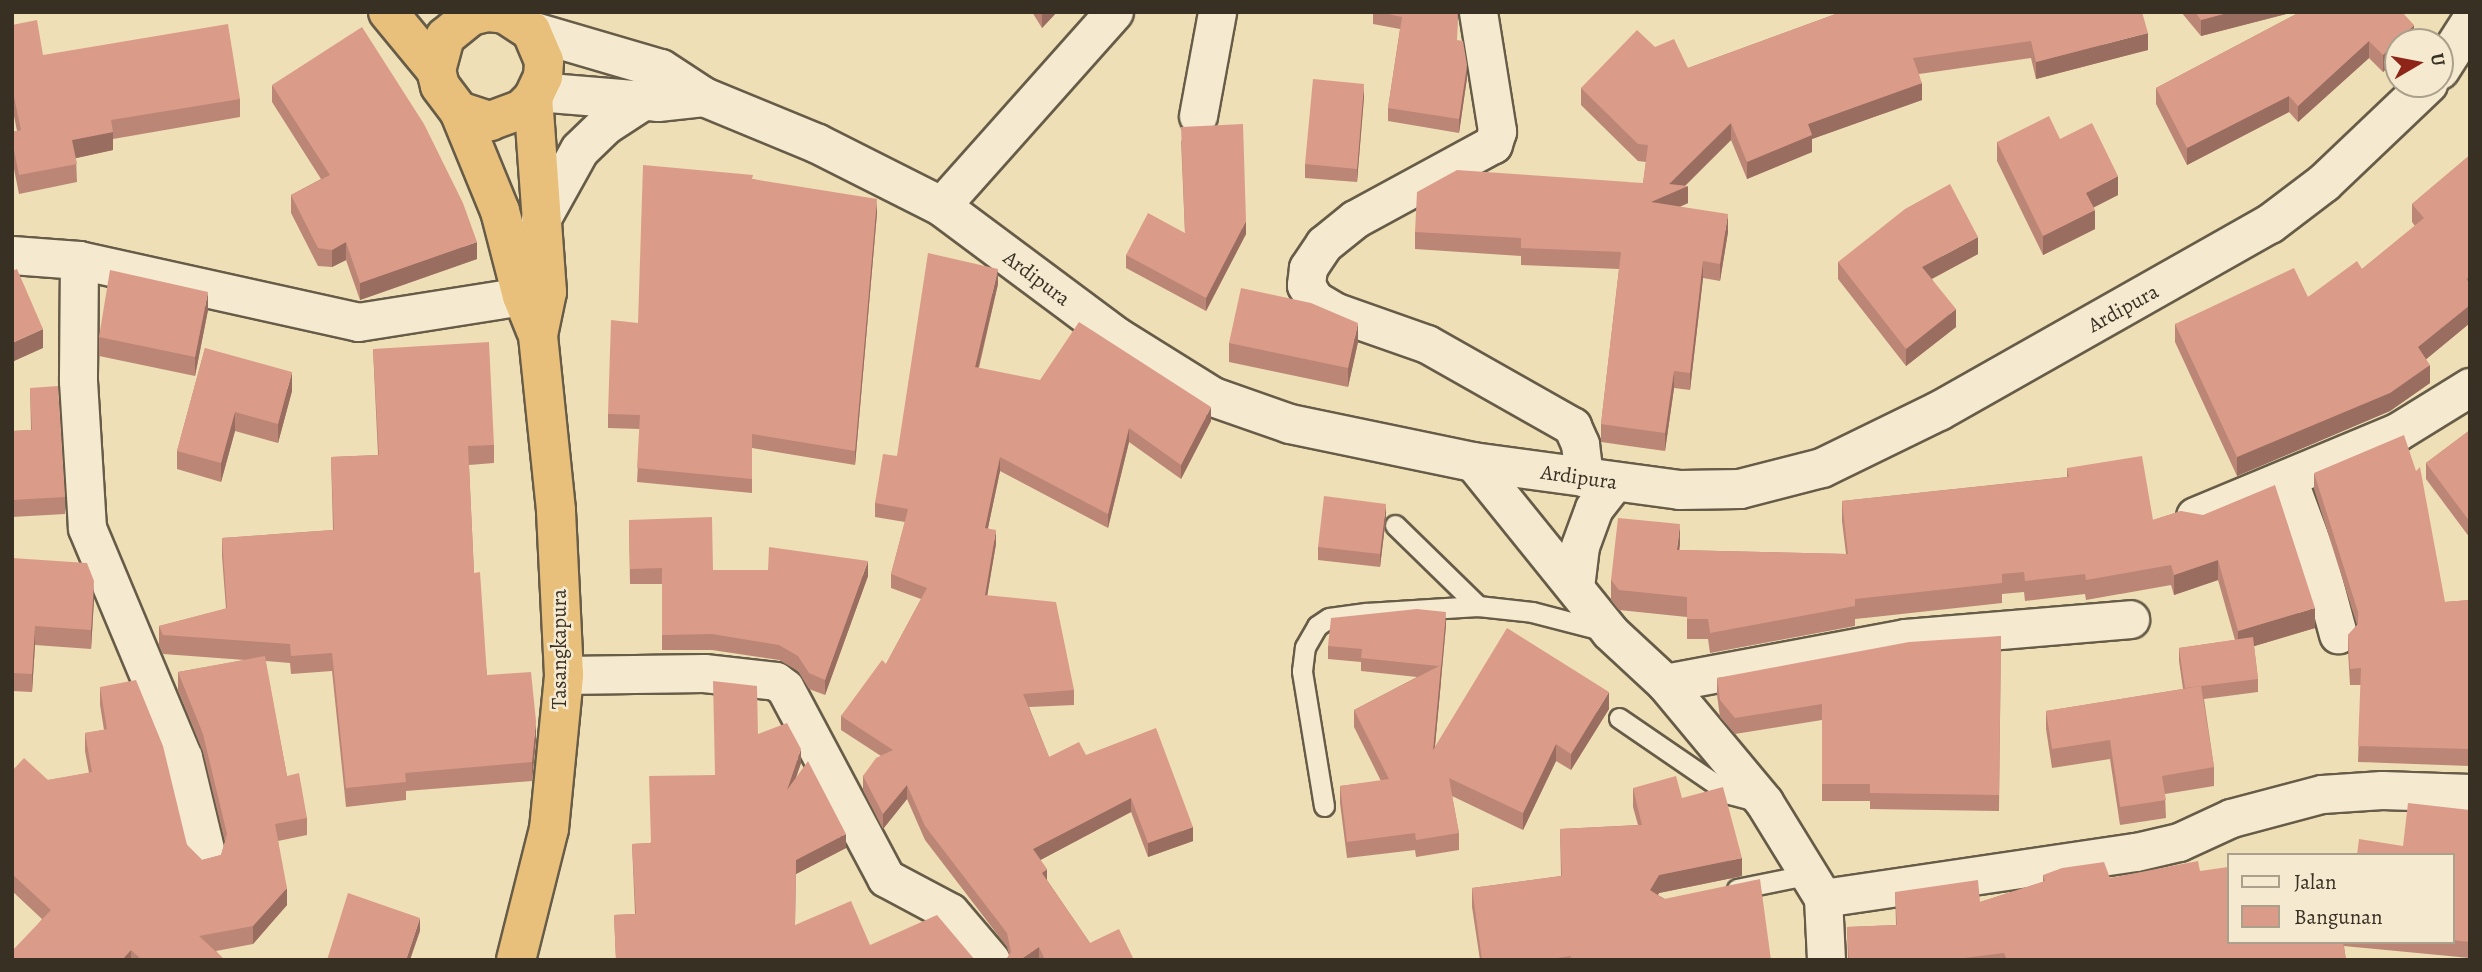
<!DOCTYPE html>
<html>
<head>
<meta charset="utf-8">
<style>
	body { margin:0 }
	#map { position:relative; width:2482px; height:972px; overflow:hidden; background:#efdfb6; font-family:Alegreya,serif }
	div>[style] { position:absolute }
	.roads { filter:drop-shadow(2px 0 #665c48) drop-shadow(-2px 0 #665c48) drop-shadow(0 2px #665c48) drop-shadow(0 -2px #665c48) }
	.lane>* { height:19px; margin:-9.5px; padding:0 9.5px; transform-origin:9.5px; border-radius:9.5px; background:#f5ead0 }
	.street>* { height:37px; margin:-18.5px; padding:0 18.5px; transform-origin:18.5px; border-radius:18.5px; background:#f5ead0 }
	.secondary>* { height:38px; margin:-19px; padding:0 19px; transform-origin:19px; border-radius:19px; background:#f5ead0 }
	.highway>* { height:38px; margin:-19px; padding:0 19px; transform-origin:19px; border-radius:19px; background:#e8c07b }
	.wall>* { inset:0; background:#bb8676 }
	.shaded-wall>* { inset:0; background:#996d60 }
	.building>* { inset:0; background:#da9c89 }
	span { translate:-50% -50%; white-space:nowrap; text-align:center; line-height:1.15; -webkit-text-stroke:5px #f5ead0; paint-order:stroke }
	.street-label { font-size:21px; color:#393024 }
	.frame { position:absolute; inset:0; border:14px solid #393024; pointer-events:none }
	.legend { position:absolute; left:2227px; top:853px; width:228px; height:91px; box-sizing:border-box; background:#f5ead0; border:2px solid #aaa08b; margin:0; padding:9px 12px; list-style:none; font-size:21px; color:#393024 }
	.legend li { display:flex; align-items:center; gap:14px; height:35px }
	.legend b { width:35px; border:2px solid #aaa08b }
	.north { position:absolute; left:2384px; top:28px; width:70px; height:70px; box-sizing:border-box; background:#f5ead0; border:2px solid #aaa08b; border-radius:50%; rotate:80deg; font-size:19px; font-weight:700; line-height:28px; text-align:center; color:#393024 }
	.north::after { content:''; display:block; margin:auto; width:24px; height:32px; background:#8f2418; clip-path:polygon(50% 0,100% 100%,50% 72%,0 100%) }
</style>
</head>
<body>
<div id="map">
	<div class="roads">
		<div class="lane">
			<div style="left:1395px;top:525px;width:116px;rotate:44.3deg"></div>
			<div style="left:1619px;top:718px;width:135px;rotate:34.4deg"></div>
			<div style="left:1730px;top:794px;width:31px;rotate:15deg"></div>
			<div style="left:1324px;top:806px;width:137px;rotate:-99.3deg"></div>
			<div style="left:1302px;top:671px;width:24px;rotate:-83deg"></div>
			<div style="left:1305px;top:647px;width:24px;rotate:-60deg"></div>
			<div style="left:1317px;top:626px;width:14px;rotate:-34deg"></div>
			<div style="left:1329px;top:618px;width:37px;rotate:-8deg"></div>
			<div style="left:1366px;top:613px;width:112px;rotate:-3.6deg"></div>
			<div style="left:1478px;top:606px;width:54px;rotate:6.3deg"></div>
			<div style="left:1532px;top:612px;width:75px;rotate:14.6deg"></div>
			<div style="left:1737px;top:889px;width:76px;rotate:-11.5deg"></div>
		</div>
		<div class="street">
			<div style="left:1478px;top:12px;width:121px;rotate:80.9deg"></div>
			<div style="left:1497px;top:131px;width:14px;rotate:107deg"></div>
			<div style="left:1493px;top:144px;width:157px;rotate:151.5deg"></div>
			<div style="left:1355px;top:219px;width:40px;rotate:141deg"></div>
			<div style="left:1324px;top:244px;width:29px;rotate:124deg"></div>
			<div style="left:1308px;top:268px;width:17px;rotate:97deg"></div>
			<div style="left:1306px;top:285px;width:16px;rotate:60deg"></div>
			<div style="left:1314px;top:299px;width:26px;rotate:31deg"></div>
			<div style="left:1336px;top:312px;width:96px;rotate:19.4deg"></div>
			<div style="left:1427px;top:344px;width:167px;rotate:29.5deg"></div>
			<div style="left:1572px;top:426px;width:20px;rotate:66deg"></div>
			<div style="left:1580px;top:444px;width:34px;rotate:83deg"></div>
			<div style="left:1198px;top:116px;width:106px;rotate:-79.6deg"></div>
			<div style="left:941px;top:206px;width:260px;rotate:-48.3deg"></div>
			<div style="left:12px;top:255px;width:67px;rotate:4.3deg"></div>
			<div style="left:79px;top:260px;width:286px;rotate:12.5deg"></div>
			<div style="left:358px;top:322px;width:191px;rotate:-9deg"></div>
			<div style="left:79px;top:260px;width:121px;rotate:90.5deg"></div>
			<div style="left:78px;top:381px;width:147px;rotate:86.5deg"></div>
			<div style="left:87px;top:528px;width:248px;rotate:67.3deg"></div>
			<div style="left:183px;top:757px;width:103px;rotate:76.5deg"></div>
			<div style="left:1473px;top:462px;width:218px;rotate:51.1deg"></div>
			<div style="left:1610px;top:632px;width:75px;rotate:42.8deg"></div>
			<div style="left:1665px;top:683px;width:155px;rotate:50.2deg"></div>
			<div style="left:1764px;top:802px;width:113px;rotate:58.4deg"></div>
			<div style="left:1823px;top:898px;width:62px;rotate:87.2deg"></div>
			<div style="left:2288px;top:479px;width:86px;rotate:69.7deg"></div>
			<div style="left:2318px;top:560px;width:77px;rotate:74.9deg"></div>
			<div style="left:2195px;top:516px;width:219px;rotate:-22.6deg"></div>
			<div style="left:2397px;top:432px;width:86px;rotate:-31.7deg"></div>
			<div style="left:1575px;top:587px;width:41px;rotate:-83deg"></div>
			<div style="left:1580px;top:546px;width:40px;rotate:-69.8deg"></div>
			<div style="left:1594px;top:508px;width:33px;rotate:-52deg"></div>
			<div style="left:564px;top:675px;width:140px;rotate:-0.8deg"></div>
			<div style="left:704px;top:673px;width:72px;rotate:6.3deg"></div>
			<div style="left:776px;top:681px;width:11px;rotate:38deg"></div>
			<div style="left:785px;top:688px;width:215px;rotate:62deg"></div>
			<div style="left:886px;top:878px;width:72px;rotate:28deg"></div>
			<div style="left:950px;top:912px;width:63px;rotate:49.5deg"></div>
			<div style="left:1665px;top:683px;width:245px;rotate:-10.6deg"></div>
			<div style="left:1906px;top:638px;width:225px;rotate:-4.8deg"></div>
			<div style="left:1823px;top:898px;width:316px;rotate:-8.4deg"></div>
			<div style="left:2136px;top:852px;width:44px;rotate:-13.1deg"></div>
			<div style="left:2179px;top:842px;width:57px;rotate:-24.8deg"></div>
			<div style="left:2231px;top:818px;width:94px;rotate:-14.8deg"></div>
			<div style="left:2322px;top:794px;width:60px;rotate:-3.8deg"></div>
			<div style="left:2382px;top:790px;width:88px;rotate:2deg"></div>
		</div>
		<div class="secondary">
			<div style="left:531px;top:31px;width:135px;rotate:16.3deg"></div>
			<div style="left:661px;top:69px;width:51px;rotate:33.1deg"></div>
			<div style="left:704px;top:97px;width:123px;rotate:22.4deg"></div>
			<div style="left:818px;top:144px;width:138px;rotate:26.8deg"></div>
			<div style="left:941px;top:206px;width:219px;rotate:36.7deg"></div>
			<div style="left:1117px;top:337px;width:113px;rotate:32deg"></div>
			<div style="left:1213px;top:397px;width:82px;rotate:19.3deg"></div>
			<div style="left:1290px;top:424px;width:187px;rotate:11.7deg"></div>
			<div style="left:1473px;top:462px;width:209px;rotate:7.7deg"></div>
			<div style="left:1680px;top:490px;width:60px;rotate:-1deg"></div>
			<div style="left:1740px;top:489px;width:85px;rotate:-14.4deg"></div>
			<div style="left:1822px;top:468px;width:130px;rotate:-26deg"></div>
			<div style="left:1939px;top:411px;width:380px;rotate:-29.5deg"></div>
			<div style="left:2270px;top:224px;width:68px;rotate:-37.2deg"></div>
			<div style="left:2324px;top:183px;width:144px;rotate:-43.6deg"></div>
			<div style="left:2440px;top:70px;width:56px;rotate:-57.4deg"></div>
			<div style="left:537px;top:92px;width:121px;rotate:4.7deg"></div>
			<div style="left:658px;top:102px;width:46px;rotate:-6.2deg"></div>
			<div style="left:541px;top:220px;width:80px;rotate:-60.9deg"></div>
			<div style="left:580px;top:150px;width:36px;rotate:-44deg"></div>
			<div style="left:606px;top:125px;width:44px;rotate:-33deg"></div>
		</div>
		<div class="highway">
			<div style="left:388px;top:12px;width:75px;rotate:50.4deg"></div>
			<div style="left:487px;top:12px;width:16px;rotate:166deg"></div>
			<div style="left:471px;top:16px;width:33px;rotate:141deg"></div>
			<div style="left:445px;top:37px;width:34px;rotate:105deg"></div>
			<div style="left:436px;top:70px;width:16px;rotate:76deg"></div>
			<div style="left:440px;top:86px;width:31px;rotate:53deg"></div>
			<div style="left:459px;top:111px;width:33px;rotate:18deg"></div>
			<div style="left:490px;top:121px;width:33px;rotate:-20deg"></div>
			<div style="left:521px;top:110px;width:17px;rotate:-45deg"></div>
			<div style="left:533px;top:98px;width:23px;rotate:-65deg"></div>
			<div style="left:543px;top:77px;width:16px;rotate:-86deg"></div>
			<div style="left:544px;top:61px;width:33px;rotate:-113deg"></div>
			<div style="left:531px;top:31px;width:31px;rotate:-147deg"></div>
			<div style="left:505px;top:14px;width:16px;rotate:-173deg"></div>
			<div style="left:459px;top:111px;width:108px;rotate:67.7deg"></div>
			<div style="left:500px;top:211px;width:88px;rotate:75.5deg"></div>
			<div style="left:522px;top:296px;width:37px;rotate:68deg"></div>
			<div style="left:516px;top:960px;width:135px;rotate:-75.9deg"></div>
			<div style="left:549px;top:829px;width:155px;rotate:-84.4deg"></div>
			<div style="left:564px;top:675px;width:165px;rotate:-92.8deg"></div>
			<div style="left:556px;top:510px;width:176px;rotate:-95.9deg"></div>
			<div style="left:538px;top:335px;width:44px;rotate:-78.2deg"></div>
			<div style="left:547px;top:292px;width:195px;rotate:-94.1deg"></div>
		</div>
	</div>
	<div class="wall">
		<div style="clip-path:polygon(1032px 12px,1057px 12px,1042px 28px)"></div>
		<div style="clip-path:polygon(1373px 12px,1458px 12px,1457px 40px,1467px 78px,1459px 133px,1388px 121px,1388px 108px,1400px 29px,1373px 24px)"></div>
		<div style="clip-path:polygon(1841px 12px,2148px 50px,2036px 79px,2031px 58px,1919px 74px,1922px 100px,1812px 139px,1812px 152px,1747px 179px,1731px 140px,1685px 185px,1688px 203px,1679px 207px,1728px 232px,1720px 281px,1703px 278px,1690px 390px,1674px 388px,1665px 451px,1601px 442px,1601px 424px,1619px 269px,1521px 265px,1521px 256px,1415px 249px,1415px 232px,1643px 183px,1646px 162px,1638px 161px,1581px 105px,1581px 88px,1655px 47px,1688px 68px)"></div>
		<div style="clip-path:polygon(2181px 12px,2294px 12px,2201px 36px)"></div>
		<div style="clip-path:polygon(2300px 12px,2414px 41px,2398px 42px,2398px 57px,2383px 72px,2369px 58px,2298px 122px,2289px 112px,2187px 165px,2156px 104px,2156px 88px)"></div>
		<div style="clip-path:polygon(12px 25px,43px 55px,240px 99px,240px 117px,113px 139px,113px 150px,76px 158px,77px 182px,19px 194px,12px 159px,12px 132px,17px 131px,12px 106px)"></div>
		<div style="clip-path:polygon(272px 85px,477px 259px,360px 300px,346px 260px,332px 267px,318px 266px,291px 213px,291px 195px,321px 179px,272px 102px)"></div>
		<div style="clip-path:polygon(1364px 97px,1357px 182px,1305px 178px,1305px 164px)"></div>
		<div style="clip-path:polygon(2060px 139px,2118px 195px,2093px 208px,2095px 229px,2043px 255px,1997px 161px,1997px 142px)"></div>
		<div style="clip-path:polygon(1181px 140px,1246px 234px,1206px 311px,1126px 268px,1126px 255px,1185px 233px)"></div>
		<div style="clip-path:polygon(2470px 155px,2470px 323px,2426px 359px,2430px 383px,2390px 411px,2237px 476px,2175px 342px,2175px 324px,2308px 297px,2362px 269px,2415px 226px,2412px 222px,2412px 204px)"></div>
		<div style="clip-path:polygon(753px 179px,877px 213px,855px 465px,752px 448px,752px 493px,637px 482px,640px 429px,608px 428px,608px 414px,638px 323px)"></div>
		<div style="clip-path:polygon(1978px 254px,1932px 279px,1956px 327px,1906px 366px,1838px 279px,1838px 262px)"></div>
		<div style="clip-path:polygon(998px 284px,979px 368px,1211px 421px,1181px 479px,1129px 442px,1108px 528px,1000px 471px,988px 528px,996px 544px,987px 595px,1074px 690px,1074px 705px,1029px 707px,1049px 757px,1086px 755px,1193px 841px,1148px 857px,1131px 812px,1040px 860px,1047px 880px,1090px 943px,1134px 960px,1006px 960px,1009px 955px,1007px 947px,925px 840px,907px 799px,883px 829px,863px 790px,863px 776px,881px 756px,841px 730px,841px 716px,886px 664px,921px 599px,891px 588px,891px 574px,905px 522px,875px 517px,875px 503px,897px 456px)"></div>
		<div style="clip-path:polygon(208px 310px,195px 376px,99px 356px,99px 337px)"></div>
		<div style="clip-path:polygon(1358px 342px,1348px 387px,1229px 362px,1229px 343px)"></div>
		<div style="clip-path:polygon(205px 348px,292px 391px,278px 443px,235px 431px,221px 482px,177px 469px,177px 451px)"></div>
		<div style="clip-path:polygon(373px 349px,494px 445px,494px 463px,469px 465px,474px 573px,487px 675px,536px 740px,532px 781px,406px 791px,406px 800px,346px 807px,332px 671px,291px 674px,290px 663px,265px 661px,287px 776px,307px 818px,307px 835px,278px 841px,287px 905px,253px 944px,216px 951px,224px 960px,12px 960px,42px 919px,12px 891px,12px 771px,48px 780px,89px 773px,85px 751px,85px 733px,104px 730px,100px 705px,100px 687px,187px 845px,202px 860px,221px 855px,225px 842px,203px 752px,178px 690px,178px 672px,245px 660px,163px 654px,159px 645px,159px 626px,226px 609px,222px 556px,222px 538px,333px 530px,331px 457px,378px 455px)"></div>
		<div style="clip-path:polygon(30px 388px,65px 497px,65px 514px,12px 517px,12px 431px,31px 430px)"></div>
		<div style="clip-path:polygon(2470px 430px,2470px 538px,2426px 479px,2426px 463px)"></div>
		<div style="clip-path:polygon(2067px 468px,2153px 520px,2181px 511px,2315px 628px,2254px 646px,2258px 679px,2258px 692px,2204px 699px,2214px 767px,2214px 786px,2165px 794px,2166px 818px,2120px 825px,2110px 759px,2052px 768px,2046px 729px,2046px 711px,2183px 689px,2179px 661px,2179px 648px,2235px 640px,2218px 580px,2174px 595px,2171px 585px,2086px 600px,2085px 594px,2025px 601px,2024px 592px,2002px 594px,2002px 603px,1855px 619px,1855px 626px,1710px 653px,1708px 639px,1687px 639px,1687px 617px,1619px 610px,1611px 600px,1611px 580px,1680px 544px,1679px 550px,1846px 554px,1842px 521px,1842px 501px,2067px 477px)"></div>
		<div style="clip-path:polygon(2314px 473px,2445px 602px,2470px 600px,2470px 766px,2358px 762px,2361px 685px,2350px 685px,2348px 651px,2348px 635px,2357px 625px,2314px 489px)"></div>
		<div style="clip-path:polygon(1386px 517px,1380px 567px,1318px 560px,1318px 547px)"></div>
		<div style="clip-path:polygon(629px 520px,713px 570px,868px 576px,825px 695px,809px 689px,798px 671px,779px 660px,712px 650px,662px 650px,662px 584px,630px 584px)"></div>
		<div style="clip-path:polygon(12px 558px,94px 600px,91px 649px,35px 645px,32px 692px,12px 691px)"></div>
		<div style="clip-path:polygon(1446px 625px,1435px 747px,1609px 709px,1571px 770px,1556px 761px,1523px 830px,1452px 796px,1459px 833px,1459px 850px,1416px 857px,1415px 850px,1347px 858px,1340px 803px,1340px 786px,1381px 781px,1354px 727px,1354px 710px,1417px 677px,1361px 671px,1361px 662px,1328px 659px,1328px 646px)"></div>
		<div style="clip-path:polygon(2001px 636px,1999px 811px,1870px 809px,1870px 801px,1822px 801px,1822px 720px,1735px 734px,1720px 717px,1717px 695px,1717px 678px)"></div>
		<div style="clip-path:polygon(758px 734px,801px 763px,796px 777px,846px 848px,796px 874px,795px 925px,870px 945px,975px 960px,616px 960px,614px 915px,635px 914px,632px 844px,650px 843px)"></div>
		<div style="clip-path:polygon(1633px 788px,1682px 798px,1742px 876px,1659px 893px,1658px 895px,1771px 960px,1480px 960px,1472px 907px,1472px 888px,1561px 876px,1560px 829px,1638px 825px,1633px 807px)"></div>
		<div style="clip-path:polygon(2470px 810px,2470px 958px,2344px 946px,2346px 960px,1848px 960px,1847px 927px,1896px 925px,1895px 892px,1980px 902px,2043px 882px,2043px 875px,2110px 878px,2200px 871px,2228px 942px,2452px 942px,2452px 855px,2403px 846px)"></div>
	</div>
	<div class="shaded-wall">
		<div style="clip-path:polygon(1042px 12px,1057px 12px,1042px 28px)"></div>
		<div style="clip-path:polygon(2231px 12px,2294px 12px,2201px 36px,2201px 20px)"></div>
		<div style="clip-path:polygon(2414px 25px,2414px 41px,2398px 42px,2398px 57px,2383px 72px,2383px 55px)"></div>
		<div style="clip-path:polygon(2148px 33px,2148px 50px,2036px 79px,2036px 62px)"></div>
		<div style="clip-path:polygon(2369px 41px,2369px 58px,2298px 122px,2298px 106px)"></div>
		<div style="clip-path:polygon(1467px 65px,1467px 78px,1459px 133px,1459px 119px)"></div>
		<div style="clip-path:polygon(1922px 83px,1922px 100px,1812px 139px,1812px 152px,1747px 179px,1747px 162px,1808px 124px)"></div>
		<div style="clip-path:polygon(1364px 84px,1364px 97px,1357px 182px,1357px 169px)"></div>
		<div style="clip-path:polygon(2289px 96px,2289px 112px,2187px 165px,2187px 148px)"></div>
		<div style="clip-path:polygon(1731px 123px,1731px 140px,1683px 188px,1688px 186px,1688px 203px,1651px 220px,1651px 202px)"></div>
		<div style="clip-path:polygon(113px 132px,113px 150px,72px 159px,72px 140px)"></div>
		<div style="clip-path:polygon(2118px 176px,2118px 195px,2086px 211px,2086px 193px)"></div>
		<div style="clip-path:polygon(877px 199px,877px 213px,855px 465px,855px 451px)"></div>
		<div style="clip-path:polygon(2095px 210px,2095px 229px,2043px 255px,2043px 236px)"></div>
		<div style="clip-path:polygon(1728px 214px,1728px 232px,1720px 281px,1720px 264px)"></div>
		<div style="clip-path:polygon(1246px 221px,1246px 234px,1206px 311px,1206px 298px)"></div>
		<div style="clip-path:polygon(1978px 237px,1978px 254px,1922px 284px,1922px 267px)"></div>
		<div style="clip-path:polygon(346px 242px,346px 260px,332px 267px,332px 250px)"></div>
		<div style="clip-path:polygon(477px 242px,477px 259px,360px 300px,360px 283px)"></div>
		<div style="clip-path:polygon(1703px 261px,1703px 278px,1690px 390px,1690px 373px)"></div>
		<div style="clip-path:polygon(998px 269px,998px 284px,975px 381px,975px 367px)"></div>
		<div style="clip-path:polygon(208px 292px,208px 310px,195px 376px,195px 357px)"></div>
		<div style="clip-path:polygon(2470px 305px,2470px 323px,2418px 366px,2418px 347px)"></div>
		<div style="clip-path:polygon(1956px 309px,1956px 327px,1906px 366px,1906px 349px)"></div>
		<div style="clip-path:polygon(1358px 323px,1358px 342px,1348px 387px,1348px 368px)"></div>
		<div style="clip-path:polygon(43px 329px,43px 348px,12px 362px,12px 343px)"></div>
		<div style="clip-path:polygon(2430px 365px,2430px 383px,2390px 411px,2237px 476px,2237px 457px)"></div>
		<div style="clip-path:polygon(1674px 371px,1674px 388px,1665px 451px,1665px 433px)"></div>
		<div style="clip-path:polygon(292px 372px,292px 391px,278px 443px,278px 424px)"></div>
		<div style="clip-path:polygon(1211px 407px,1211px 421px,1181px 479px,1181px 465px)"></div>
		<div style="clip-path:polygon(235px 412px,235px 431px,221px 482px,221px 463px)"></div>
		<div style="clip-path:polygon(1129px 428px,1129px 442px,1108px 528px,1108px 514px)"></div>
		<div style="clip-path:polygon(1000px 457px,1000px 471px,985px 542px,985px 528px)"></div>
		<div style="clip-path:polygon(1386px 504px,1386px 517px,1380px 567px,1380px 554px)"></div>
		<div style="clip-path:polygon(1680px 524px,1680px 544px,1677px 570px,1677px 550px)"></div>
		<div style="clip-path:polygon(996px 530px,996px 544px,985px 609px,985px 595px)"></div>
		<div style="clip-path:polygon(2218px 560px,2218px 580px,2174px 595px,2174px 575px)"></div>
		<div style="clip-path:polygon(868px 561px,868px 576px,825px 695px,825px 680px)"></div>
		<div style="clip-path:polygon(94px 581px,94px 600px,91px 649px,91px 630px)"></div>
		<div style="clip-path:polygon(2315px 608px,2315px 628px,2238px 651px,2238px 631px)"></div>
		<div style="clip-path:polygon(1446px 612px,1446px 625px,1441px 680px,1441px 667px)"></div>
		<div style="clip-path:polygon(35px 626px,35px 645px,32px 692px,32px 674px)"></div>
		<div style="clip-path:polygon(1441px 665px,1441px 682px,1433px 766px,1433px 750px)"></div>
		<div style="clip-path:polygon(1609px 692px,1609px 709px,1571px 770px,1571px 754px)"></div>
		<div style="clip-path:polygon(536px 721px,536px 740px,532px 781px,532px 762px)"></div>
		<div style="clip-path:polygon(1556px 744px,1556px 761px,1523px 830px,1523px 813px)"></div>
		<div style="clip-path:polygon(801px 749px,801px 763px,787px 804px,787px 790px)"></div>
		<div style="clip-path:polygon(907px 785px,907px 799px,883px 829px,883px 814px)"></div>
		<div style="clip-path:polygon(1131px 798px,1131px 812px,1033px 864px,1033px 849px)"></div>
		<div style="clip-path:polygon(1193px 827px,1193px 841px,1148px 857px,1148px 843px)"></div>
		<div style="clip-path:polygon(846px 834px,846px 848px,796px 874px,796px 860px)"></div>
		<div style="clip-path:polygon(1742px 858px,1742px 876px,1659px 893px,1650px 908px,1650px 890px,1659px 875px)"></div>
		<div style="clip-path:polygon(1047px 869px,1047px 883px,1042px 873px)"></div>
		<div style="clip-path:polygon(287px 888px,287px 905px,253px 944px,253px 926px)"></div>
		<div style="clip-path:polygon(420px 918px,420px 931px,410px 960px,406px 960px)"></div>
		<div style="clip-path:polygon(1039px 947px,1039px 960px,1020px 960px)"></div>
		<div style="clip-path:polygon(131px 950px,131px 960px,122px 960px)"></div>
	</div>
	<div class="building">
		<div style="clip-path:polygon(1379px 12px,1457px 12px,1457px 40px,1463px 41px,1467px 65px,1459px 119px,1388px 108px,1402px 17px)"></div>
		<div style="clip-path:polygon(1841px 12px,2142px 12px,2148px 33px,2036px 62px,2031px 41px,1913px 58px,1922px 83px,1808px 124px,1812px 135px,1747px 162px,1731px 123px,1669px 184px,1688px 186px,1651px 202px,1728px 214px,1720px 264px,1703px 261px,1690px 373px,1674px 371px,1665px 433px,1601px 424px,1621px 252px,1521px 248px,1521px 238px,1415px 232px,1417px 192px,1457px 170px,1643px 183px,1648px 145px,1638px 144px,1581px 88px,1637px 30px,1655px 47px,1674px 39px,1688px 68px)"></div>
		<div style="clip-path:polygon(2195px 12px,2231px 12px,2201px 20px)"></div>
		<div style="clip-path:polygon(2300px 12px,2402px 12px,2414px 25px,2383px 55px,2369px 41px,2298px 106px,2289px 96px,2187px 148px,2156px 88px)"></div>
		<div style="clip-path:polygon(37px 20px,43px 55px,228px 24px,240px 99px,111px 120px,113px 132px,72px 140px,77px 164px,19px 175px,12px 140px,12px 132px,21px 130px,12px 87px,12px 25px)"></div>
		<div style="clip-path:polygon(362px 27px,424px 124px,463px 203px,477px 242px,360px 283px,346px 242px,332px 250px,318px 248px,291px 195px,330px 175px,272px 85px)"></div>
		<div style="clip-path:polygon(1313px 79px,1364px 84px,1357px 169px,1305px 164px)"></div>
		<div style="clip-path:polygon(2049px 116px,2060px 139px,2092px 123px,2118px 176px,2086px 193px,2095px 210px,2043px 236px,1997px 142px)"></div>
		<div style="clip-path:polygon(1243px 124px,1246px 221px,1206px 298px,1126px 255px,1148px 213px,1185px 233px,1181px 127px)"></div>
		<div style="clip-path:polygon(2470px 155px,2470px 276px,2466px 279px,2470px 284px,2470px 305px,2418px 347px,2430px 365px,2390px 393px,2237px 457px,2175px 324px,2294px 268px,2308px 297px,2357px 261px,2362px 269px,2424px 218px,2412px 204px)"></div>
		<div style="clip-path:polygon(643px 165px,753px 175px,752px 179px,877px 199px,855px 451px,752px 434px,752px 479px,637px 468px,640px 415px,608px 414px,611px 320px,638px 323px)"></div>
		<div style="clip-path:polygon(1950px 184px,1978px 237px,1922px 267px,1956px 309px,1906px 349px,1838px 262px,1905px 209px)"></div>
		<div style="clip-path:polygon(928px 253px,998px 269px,975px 367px,1040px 380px,1079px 322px,1211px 407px,1181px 465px,1129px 428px,1108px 514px,1000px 457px,985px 528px,996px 530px,985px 595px,1056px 602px,1074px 690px,1023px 694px,1049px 757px,1079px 742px,1086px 755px,1156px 728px,1193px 827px,1148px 843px,1131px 798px,1033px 849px,1047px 869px,1042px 873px,1090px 943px,1119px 929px,1134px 960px,1045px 960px,1039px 947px,1020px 960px,1006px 960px,1011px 952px,1007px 933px,925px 826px,907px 785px,883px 814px,863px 776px,876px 758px,893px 750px,841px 716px,882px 660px,886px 664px,927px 588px,891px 574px,908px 509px,875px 503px,883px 454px,897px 456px)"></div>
		<div style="clip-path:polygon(17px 269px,43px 329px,12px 343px,12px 271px)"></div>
		<div style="clip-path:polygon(110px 270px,208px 292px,195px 357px,99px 337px)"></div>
		<div style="clip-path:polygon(1241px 288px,1311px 303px,1358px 323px,1348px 368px,1229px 343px)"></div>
		<div style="clip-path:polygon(489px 342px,494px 445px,468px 446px,474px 573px,480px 572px,487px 675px,531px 672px,536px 721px,532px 762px,405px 773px,406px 782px,346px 788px,332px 653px,291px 656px,290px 644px,163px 635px,159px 626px,227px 608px,222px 538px,334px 530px,331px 457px,379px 455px,373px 349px)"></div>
		<div style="clip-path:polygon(205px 348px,292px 372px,278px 424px,235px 412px,221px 463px,177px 451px)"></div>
		<div style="clip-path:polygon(58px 386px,65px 497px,12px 500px,12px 431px,32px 430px,30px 388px)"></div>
		<div style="clip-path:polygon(2470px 430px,2470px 522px,2426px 463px)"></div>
		<div style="clip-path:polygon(2404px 435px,2416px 471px,2420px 467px,2445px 602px,2470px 600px,2470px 749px,2358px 746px,2361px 668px,2350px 669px,2348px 635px,2358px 624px,2358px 612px,2314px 473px)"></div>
		<div style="clip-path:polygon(2142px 456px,2153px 520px,2181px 511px,2203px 515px,2275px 485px,2315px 608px,2238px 631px,2218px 560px,2174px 575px,2171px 565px,2086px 580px,2085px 574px,2025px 581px,2024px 572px,2002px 574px,2002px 583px,1855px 599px,1855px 606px,1710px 633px,1708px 619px,1687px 619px,1687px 597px,1619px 590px,1611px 580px,1618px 518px,1680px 524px,1677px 550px,1848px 554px,1842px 501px,2069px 477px,2067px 468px)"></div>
		<div style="clip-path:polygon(1324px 496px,1386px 504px,1380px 554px,1318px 547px)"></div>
		<div style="clip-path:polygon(712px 517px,713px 570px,768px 570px,769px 547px,868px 561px,825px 680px,809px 673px,798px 656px,779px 645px,712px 634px,662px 635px,662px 568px,630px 569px,629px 520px)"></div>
		<div style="clip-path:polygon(12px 558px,87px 563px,94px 581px,91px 630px,35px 626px,32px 674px,12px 673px)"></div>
		<div style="clip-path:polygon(1417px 609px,1446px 612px,1441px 667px,1441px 665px,1438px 666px,1361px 658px,1362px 649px,1328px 646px,1331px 618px)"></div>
		<div style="clip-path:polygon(1507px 628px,1609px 692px,1571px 754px,1556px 744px,1523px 813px,1449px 778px,1459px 833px,1416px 840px,1415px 833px,1347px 842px,1340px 786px,1389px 779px,1354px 710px,1441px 665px,1433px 750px)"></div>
		<div style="clip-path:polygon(2001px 636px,1999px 795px,1870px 793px,1870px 784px,1822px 784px,1822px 704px,1735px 718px,1720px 700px,1717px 678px,1909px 642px)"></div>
		<div style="clip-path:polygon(2253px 637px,2258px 679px,2185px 688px,2179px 648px)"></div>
		<div style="clip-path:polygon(265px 656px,287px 776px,299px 773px,307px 818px,275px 824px,287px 888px,253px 926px,199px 936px,224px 959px,223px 960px,142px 960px,131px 950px,122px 960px,12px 960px,12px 951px,51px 910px,12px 874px,12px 771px,24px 758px,48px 780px,92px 772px,85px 733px,107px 729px,100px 687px,136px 680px,163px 746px,187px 845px,202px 860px,221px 855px,227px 834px,203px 734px,178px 672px)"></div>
		<div style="clip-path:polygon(713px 681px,757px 686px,758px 734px,787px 723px,801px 749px,787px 790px,808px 761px,846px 834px,796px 860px,795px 925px,851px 901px,870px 945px,937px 915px,975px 960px,616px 960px,614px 915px,636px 914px,632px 844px,651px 843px,649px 776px,715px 775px)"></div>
		<div style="clip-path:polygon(2201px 686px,2214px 767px,2162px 776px,2166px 800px,2120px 807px,2110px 740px,2052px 749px,2046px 711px)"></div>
		<div style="clip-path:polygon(1676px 776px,1682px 798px,1723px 787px,1742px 858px,1659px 875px,1650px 890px,1664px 899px,1760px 879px,1771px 960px,1570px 960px,1571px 956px,1543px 960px,1482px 960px,1472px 888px,1562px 876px,1560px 829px,1642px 825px,1633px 788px)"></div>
		<div style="clip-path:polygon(2408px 803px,2470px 810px,2470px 942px,2452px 940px,2452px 855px,2357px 855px,2359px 839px,2403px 846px)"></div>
		<div style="clip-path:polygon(2198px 861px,2200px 871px,2228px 867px,2228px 942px,2343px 942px,2346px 960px,2007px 960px,2004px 953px,1949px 960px,1849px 960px,1847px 927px,1897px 925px,1895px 892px,1978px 880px,1980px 902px,2045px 881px,2043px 875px,2062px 868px,2104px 862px,2110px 878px)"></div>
		<div style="clip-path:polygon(348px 893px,420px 918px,406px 960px,343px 960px,337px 958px,338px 960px,327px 960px)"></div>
	</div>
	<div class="street-label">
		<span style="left:1037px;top:278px;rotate:37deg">Ardipura</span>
		<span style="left:2123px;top:308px;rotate:-29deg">Ardipura</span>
		<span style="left:1579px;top:477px;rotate:8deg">Ardipura</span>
		<span style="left:559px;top:649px;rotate:-90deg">Tasangkapura</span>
	</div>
	<div class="frame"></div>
	<ul class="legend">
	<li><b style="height:9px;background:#f5ead0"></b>Jalan</li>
	<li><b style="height:19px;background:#da9c89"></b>Bangunan</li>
	</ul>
	<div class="north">U</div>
</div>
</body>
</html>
